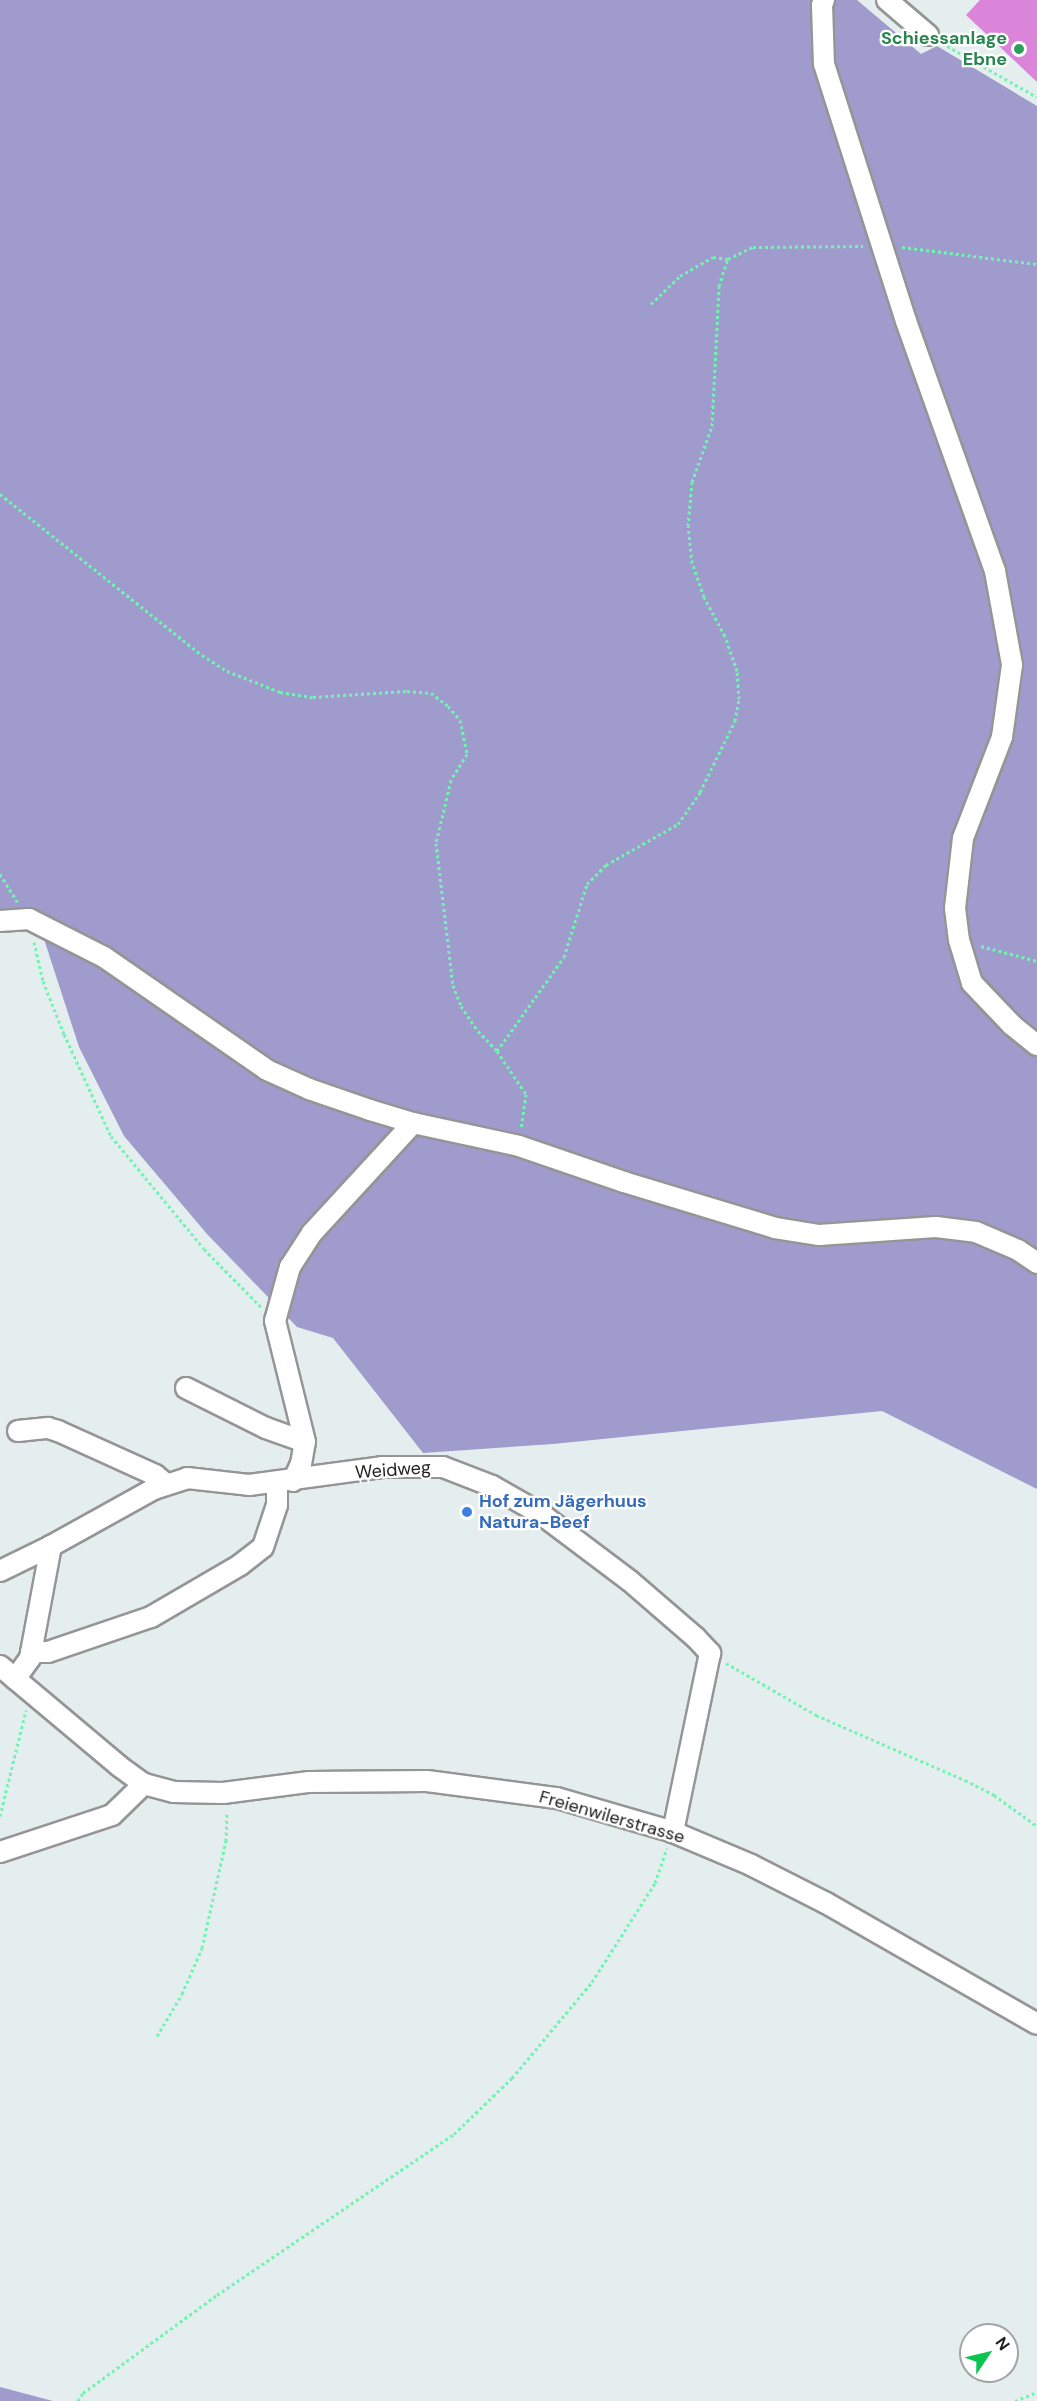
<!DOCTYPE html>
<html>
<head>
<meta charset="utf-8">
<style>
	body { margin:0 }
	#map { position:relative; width:1037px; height:2401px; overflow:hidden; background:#e4eeef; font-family:"DM Sans",sans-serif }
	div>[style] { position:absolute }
	.forest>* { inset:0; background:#9f9bcc }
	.pitch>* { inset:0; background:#db85da }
	.path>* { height:3px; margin-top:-1.5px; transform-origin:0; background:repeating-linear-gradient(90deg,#70f4b1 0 3px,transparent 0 6px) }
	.roads { filter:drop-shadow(2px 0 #959595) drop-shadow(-2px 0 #959595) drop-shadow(0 2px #959595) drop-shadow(0 -2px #959595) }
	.minor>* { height:20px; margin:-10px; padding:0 10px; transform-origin:10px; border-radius:10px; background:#fff }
	.dots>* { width:16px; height:16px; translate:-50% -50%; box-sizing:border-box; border:3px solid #fff; border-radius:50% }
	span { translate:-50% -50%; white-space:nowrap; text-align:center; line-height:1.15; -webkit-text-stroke:4.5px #fff; paint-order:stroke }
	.leisure-label { font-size:18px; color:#27864d; font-weight:700 }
	.right { translate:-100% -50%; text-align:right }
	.street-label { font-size:18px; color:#1e1e1e }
	.shop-label { font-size:18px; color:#366cbe; font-weight:700 }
	.left { translate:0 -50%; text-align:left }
	.north { position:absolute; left:959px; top:2323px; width:60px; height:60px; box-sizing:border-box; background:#fff; border:2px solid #a5a5a5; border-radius:50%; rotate:55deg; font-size:16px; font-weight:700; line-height:24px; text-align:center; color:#1e1e1e }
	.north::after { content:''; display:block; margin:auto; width:21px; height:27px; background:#08c451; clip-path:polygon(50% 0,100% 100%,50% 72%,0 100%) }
</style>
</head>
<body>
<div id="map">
	<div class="forest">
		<div style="clip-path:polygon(0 0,857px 0,921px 54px,937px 46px,1037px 106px,1037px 1489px,882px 1411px,553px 1444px,423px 1453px,333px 1338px,297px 1327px,207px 1234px,124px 1136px,79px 1047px,44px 939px,0 914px)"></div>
		<div style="clip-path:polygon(0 2387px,53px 2401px,0 2401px)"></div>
	</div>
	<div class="pitch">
		<div style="clip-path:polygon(980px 0,1037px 0,1037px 82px,966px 15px)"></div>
	</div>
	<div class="path">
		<div style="left:942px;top:43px;width:109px;rotate:29.6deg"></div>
		<div style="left:902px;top:247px;width:136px;rotate:7.2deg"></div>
		<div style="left:651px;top:304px;width:40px;rotate:-44deg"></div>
		<div style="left:680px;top:276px;width:38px;rotate:-30deg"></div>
		<div style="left:713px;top:257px;width:15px;rotate:8deg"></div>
		<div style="left:0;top:494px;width:258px;rotate:38.6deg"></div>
		<div style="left:202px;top:655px;width:30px;rotate:33deg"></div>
		<div style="left:227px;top:671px;width:57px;rotate:21.6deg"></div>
		<div style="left:280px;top:692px;width:33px;rotate:9deg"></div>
		<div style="left:313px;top:697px;width:94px;rotate:-3.7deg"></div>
		<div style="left:407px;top:691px;width:24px;rotate:5deg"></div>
		<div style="left:431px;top:693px;width:21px;rotate:37deg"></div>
		<div style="left:448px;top:706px;width:18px;rotate:49deg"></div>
		<div style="left:460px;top:720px;width:35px;rotate:78deg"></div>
		<div style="left:467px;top:754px;width:31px;rotate:122deg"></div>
		<div style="left:451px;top:780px;width:65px;rotate:103.4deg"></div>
		<div style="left:436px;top:843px;width:143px;rotate:83.2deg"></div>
		<div style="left:453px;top:985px;width:22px;rotate:69deg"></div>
		<div style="left:461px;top:1006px;width:30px;rotate:56deg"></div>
		<div style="left:478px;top:1031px;width:28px;rotate:46deg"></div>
		<div style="left:497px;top:1051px;width:52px;rotate:56deg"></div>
		<div style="left:526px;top:1094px;width:35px;rotate:98deg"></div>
		<div style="left:0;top:874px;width:34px;rotate:58deg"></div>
		<div style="left:34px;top:942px;width:40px;rotate:77deg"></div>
		<div style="left:43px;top:981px;width:57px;rotate:68.4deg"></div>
		<div style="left:64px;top:1034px;width:112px;rotate:65.3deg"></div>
		<div style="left:111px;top:1136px;width:146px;rotate:50.5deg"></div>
		<div style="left:204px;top:1249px;width:81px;rotate:45.5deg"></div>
		<div style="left:981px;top:946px;width:58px;rotate:15deg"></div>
		<div style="left:497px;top:1051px;width:115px;rotate:-54.5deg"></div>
		<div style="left:564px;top:957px;width:77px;rotate:-72.5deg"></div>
		<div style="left:587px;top:884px;width:27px;rotate:-45deg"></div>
		<div style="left:606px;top:865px;width:83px;rotate:-29.7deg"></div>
		<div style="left:678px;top:824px;width:39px;rotate:-55deg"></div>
		<div style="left:700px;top:792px;width:79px;rotate:-63.8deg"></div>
		<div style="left:735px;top:721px;width:22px;rotate:-80deg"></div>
		<div style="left:739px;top:699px;width:28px;rotate:-94deg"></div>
		<div style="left:737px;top:671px;width:37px;rotate:-109deg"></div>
		<div style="left:725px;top:636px;width:44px;rotate:-118.3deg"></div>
		<div style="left:704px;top:597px;width:36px;rotate:-109deg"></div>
		<div style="left:692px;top:563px;width:37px;rotate:-96deg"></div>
		<div style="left:688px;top:526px;width:44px;rotate:-84.8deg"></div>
		<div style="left:692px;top:482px;width:59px;rotate:-70.3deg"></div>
		<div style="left:712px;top:426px;width:140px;rotate:-87.1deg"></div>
		<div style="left:719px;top:286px;width:28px;rotate:-72deg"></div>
		<div style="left:728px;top:259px;width:28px;rotate:-26deg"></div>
		<div style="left:753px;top:247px;width:110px;rotate:-0.5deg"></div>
		<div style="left:726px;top:1663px;width:104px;rotate:30deg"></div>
		<div style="left:816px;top:1715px;width:163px;rotate:23.6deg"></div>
		<div style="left:965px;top:1780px;width:33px;rotate:27deg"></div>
		<div style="left:994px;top:1795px;width:53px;rotate:35.8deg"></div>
		<div style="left:0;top:1816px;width:109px;rotate:-76.2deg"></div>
		<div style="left:157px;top:2036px;width:49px;rotate:-59.2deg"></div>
		<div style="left:182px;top:1994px;width:50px;rotate:-66.5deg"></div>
		<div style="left:202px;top:1948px;width:110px;rotate:-77.4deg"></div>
		<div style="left:226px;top:1841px;width:29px;rotate:-88deg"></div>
		<div style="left:78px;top:2401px;width:9px;rotate:-58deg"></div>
		<div style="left:83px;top:2393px;width:166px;rotate:-36.2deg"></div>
		<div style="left:217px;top:2295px;width:287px;rotate:-34.2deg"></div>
		<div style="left:454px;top:2134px;width:81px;rotate:-44deg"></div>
		<div style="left:512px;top:2078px;width:125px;rotate:-50.2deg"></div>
		<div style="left:592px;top:1982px;width:117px;rotate:-57.5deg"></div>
		<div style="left:655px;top:1883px;width:37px;rotate:-71deg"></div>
		<div style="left:1015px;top:2401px;width:24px;rotate:-22deg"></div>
	</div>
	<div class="roads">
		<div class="minor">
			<div style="left:824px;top:0;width:5px;rotate:112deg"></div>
			<div style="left:822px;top:5px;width:59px;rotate:88.1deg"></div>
			<div style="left:824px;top:64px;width:270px;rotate:72.3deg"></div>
			<div style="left:906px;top:321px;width:265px;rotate:70.4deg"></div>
			<div style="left:995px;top:571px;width:96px;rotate:79.7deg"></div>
			<div style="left:1012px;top:665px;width:73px;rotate:97.9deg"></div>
			<div style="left:1002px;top:737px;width:108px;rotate:111.1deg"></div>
			<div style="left:963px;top:838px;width:70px;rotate:96.5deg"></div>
			<div style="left:955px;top:908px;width:32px;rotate:83deg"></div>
			<div style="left:959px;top:940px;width:45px;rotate:73.2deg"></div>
			<div style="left:972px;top:983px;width:58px;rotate:46.4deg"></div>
			<div style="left:1012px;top:1025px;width:32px;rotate:39deg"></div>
			<div style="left:887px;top:0;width:54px;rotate:40.5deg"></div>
			<div style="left:0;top:921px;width:29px;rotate:-4deg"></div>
			<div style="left:29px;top:919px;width:84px;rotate:26.9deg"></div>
			<div style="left:104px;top:957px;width:198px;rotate:34.7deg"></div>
			<div style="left:267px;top:1070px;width:46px;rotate:24.3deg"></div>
			<div style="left:309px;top:1089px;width:65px;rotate:19deg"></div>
			<div style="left:370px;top:1110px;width:45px;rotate:16.8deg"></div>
			<div style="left:413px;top:1123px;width:108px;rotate:12.2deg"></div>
			<div style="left:519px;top:1146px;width:111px;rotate:18.9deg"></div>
			<div style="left:624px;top:1182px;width:158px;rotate:16.9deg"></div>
			<div style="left:775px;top:1228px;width:45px;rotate:9deg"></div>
			<div style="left:819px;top:1235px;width:117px;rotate:-3.9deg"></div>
			<div style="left:936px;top:1227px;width:40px;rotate:7.1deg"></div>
			<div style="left:976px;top:1232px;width:46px;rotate:23.2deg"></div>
			<div style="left:1018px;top:1250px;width:23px;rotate:34deg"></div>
			<div style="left:186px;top:1388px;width:89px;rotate:26.6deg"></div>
			<div style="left:266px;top:1428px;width:41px;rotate:19.7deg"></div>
			<div style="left:18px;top:1431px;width:30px;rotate:-6deg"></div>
			<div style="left:48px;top:1428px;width:10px;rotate:17deg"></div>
			<div style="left:58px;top:1431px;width:107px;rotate:24.4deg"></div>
			<div style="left:155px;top:1475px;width:13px;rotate:39deg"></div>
			<div style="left:293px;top:1481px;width:19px;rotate:-65deg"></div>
			<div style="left:301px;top:1464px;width:22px;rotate:-80deg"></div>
			<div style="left:305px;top:1442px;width:125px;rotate:-103.9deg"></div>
			<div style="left:275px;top:1321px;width:56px;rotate:-74.5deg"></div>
			<div style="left:290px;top:1267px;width:40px;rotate:-57.1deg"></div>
			<div style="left:312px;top:1233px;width:149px;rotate:-47.4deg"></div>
			<div style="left:0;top:1571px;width:57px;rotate:-26.1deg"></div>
			<div style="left:51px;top:1546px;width:118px;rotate:-29deg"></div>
			<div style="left:154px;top:1489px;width:35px;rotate:-18deg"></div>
			<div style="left:187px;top:1478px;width:62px;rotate:6.4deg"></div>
			<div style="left:249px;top:1485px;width:134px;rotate:-7.7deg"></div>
			<div style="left:382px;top:1467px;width:61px"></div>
			<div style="left:443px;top:1467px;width:53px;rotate:21.2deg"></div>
			<div style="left:492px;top:1486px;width:56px;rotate:29.7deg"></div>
			<div style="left:541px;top:1514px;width:111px;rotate:37deg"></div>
			<div style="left:630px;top:1581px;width:87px;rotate:40.8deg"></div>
			<div style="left:696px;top:1638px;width:21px;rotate:47deg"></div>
			<div style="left:710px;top:1653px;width:183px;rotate:101.7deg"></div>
			<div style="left:31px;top:1652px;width:17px"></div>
			<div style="left:48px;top:1652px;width:109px;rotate:-18.8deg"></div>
			<div style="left:151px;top:1617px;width:103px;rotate:-30.3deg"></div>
			<div style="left:240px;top:1565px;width:29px;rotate:-38deg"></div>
			<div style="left:263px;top:1547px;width:44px;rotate:-71.6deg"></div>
			<div style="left:277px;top:1505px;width:22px;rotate:-90deg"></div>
			<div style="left:0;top:1666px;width:155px;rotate:40deg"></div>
			<div style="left:119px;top:1766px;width:31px;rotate:36deg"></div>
			<div style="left:144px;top:1784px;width:31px;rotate:15deg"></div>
			<div style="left:174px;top:1792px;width:49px;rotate:1.2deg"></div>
			<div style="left:223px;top:1793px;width:87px;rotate:-7.3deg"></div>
			<div style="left:309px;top:1782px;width:118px;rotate:-0.5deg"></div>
			<div style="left:427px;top:1781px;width:131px;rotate:7.5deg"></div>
			<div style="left:557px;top:1798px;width:121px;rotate:16.3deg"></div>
			<div style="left:673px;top:1832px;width:85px;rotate:22.9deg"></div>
			<div style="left:751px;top:1865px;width:84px;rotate:26.9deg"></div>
			<div style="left:826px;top:1903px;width:243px;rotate:29.8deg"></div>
			<div style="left:15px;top:1679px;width:26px;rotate:-54deg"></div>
			<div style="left:30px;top:1658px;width:114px;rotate:-79.4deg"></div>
			<div style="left:0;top:1852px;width:118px;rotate:-18.3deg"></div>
			<div style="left:112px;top:1815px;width:45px;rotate:-44.1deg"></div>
		</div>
	</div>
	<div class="dots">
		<div style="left:1019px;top:49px;background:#2e9e5b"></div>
		<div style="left:467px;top:1512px;background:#3f7fe0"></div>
	</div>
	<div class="leisure-label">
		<span class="right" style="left:1007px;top:49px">Schiessanlage<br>Ebne</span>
	</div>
	<div class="street-label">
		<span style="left:393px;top:1470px;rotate:-4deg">Weidweg</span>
		<span style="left:612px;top:1817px;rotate:16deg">Freienwilerstrasse</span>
	</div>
	<div class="shop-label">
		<span class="left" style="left:479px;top:1512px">Hof zum Jägerhuus<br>Natura-Beef</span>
	</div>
	<div class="north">N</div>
</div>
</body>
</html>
